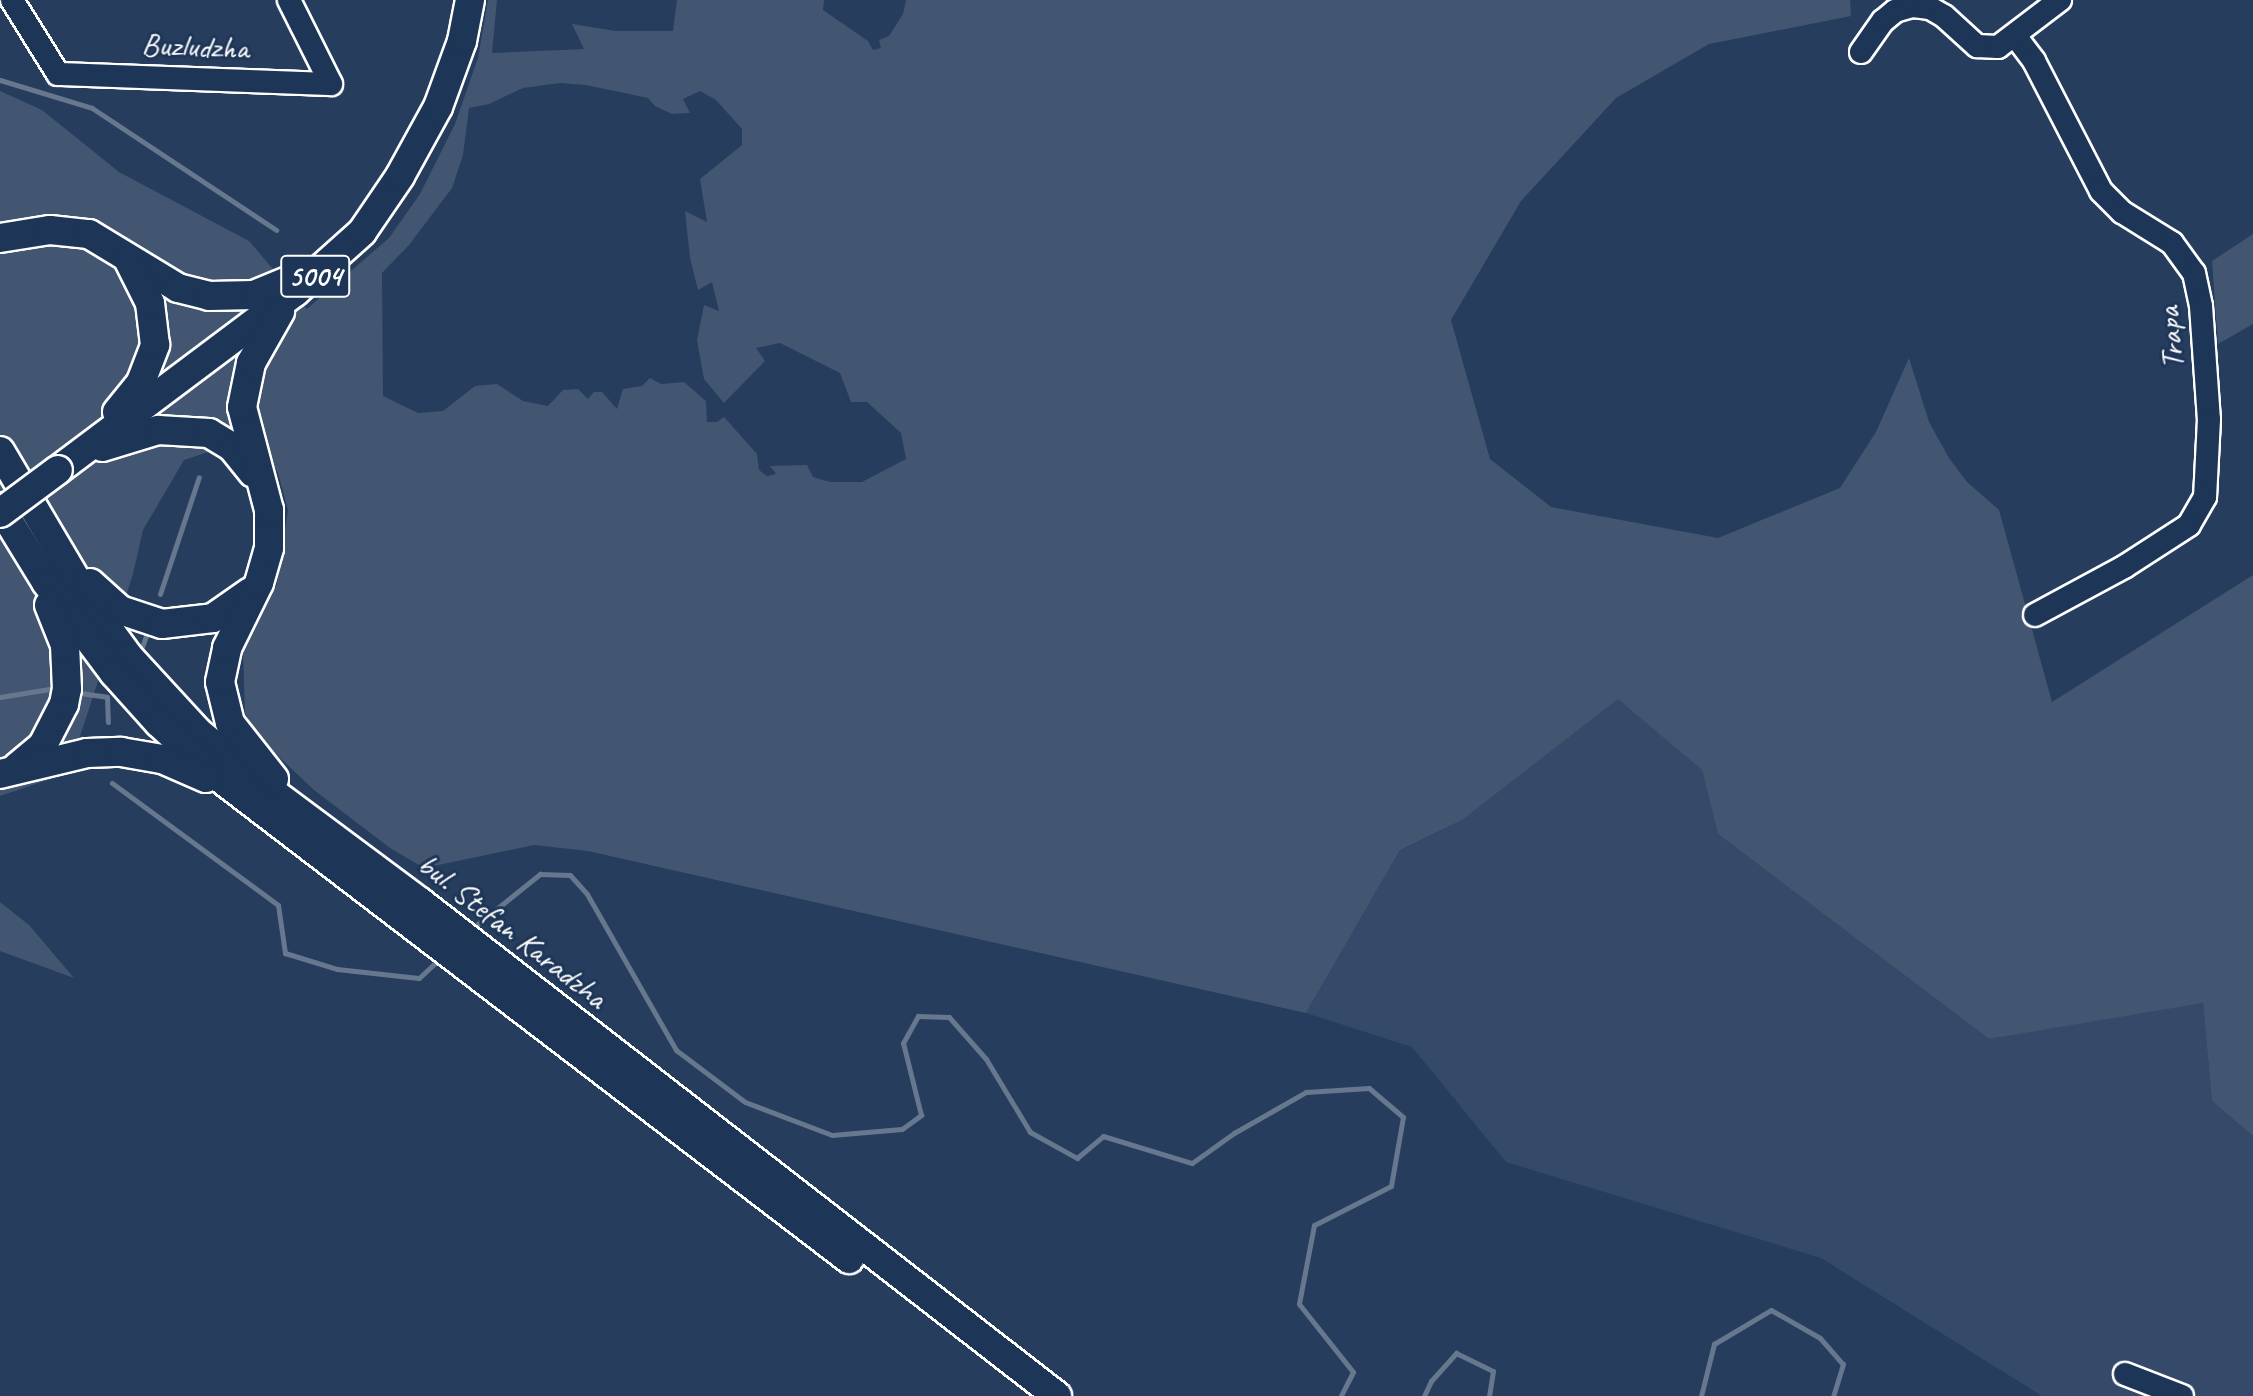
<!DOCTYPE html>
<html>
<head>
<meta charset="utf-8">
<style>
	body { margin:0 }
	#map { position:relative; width:2253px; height:1396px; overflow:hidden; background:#263d5e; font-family:Caveat,sans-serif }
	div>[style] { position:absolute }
	.built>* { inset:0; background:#344a68 }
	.green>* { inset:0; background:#425672 }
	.stream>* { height:5px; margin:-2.5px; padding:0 2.5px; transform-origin:2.5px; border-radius:2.5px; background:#67788e }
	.roads { filter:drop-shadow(2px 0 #fff) drop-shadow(-2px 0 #fff) drop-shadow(0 2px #fff) drop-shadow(0 -2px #fff) }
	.minor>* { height:22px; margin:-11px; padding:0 11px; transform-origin:11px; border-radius:11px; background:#1d3557 }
	.major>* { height:28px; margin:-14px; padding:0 14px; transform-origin:14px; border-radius:14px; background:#1d3557 }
	.bridges { filter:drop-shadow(2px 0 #fff) drop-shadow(-2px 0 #fff) drop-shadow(0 2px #fff) drop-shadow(0 -2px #fff) }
	.major-bridge>* { height:28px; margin:-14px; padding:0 14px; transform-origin:14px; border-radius:14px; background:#1d3557 }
	span { translate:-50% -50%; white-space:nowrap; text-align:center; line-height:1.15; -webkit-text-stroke:6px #1d3557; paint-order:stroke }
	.shield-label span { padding:2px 6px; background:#1d3557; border:2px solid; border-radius:6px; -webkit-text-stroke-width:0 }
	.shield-label { font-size:30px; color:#fff; font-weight:700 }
	.street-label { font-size:32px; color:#fff }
</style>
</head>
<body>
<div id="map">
	<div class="built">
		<div style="clip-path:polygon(1618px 698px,1702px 770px,1718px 834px,1989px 1039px,2203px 1002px,2212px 1101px,2253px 1136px,2253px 1396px,2042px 1396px,1821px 1258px,1506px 1162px,1412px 1047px,1306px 1013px,1400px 850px,1462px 820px,1546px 728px)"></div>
	</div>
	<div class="green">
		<div style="clip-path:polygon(evenodd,488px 0,497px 0,492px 53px,584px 49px,572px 24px,616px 31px,673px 31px,677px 0,824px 0,823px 10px,868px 41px,873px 50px,881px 48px,879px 40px,889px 36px,903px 14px,906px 0,1850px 0,1851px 16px,1709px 44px,1616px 98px,1521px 201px,1451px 320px,1490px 459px,1551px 507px,1718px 538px,1840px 488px,1876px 432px,1909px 358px,1929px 422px,1949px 458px,1967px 482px,1999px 510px,2052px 702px,2253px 575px,2253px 1136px,2212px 1101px,2203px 1003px,1989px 1039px,1718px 834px,1702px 770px,1618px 699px,1462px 820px,1400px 850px,1306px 1013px,588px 851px,534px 845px,424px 868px,390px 848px,314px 790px,261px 740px,245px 713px,243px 654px,277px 584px,288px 510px,278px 473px,257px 436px,184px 460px,143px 530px,133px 574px,68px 773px,0 796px,0 91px,42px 110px,119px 172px,249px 241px,307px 309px,389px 238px,420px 194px,455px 124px,478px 58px,488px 0,560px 83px,586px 85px,648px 98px,655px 106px,672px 114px,690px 113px,683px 99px,700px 91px,716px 100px,742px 129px,742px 145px,700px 179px,707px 222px,685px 211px,690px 258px,698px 290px,712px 282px,719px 311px,704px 305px,697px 340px,704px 379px,724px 403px,765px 361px,756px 348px,780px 343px,840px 373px,851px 402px,867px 402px,901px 433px,906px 459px,862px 482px,830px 482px,813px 477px,807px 465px,770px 466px,776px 474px,767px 476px,759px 470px,757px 454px,724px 417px,717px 422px,707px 422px,706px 401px,684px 382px,661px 384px,650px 378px,642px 386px,623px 389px,617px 409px,602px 392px,594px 392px,588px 399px,578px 389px,563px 390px,548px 406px,523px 401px,497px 384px,475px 386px,443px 411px,418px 413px,383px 396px,382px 273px,409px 245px,452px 188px,463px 155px,469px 108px,489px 104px,523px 88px,560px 83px)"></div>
		<div style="clip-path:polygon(2253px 234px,2253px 324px,2218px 344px,2212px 261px)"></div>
		<div style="clip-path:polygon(0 902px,29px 925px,74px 978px,0 951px)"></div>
	</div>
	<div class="stream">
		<div style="left:0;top:80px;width:96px;rotate:16.9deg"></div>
		<div style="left:92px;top:108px;width:221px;rotate:33.5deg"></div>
		<div style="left:160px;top:594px;width:123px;rotate:-71.6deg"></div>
		<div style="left:142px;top:647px;width:12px;rotate:-70deg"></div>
		<div style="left:80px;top:693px;width:27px;rotate:8deg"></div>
		<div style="left:107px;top:697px;width:25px;rotate:88deg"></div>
		<div style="left:0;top:697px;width:50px;rotate:-9.3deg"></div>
		<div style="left:112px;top:783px;width:206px;rotate:36.3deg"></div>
		<div style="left:278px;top:905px;width:49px;rotate:81.7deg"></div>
		<div style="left:285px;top:953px;width:54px;rotate:17.1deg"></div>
		<div style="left:337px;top:969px;width:82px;rotate:6.3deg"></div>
		<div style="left:419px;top:978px;width:26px;rotate:-43deg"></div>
		<div style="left:474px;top:927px;width:85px;rotate:-38.8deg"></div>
		<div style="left:540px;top:874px;width:30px;rotate:2deg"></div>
		<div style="left:570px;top:875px;width:25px;rotate:48deg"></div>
		<div style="left:587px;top:894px;width:180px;rotate:60.3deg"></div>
		<div style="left:676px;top:1050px;width:86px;rotate:37deg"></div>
		<div style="left:745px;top:1102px;width:93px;rotate:20.8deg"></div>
		<div style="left:832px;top:1135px;width:70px;rotate:-4.9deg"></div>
		<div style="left:902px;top:1129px;width:24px;rotate:-36deg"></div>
		<div style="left:921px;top:1115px;width:74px;rotate:-104deg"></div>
		<div style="left:903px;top:1043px;width:31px;rotate:-61deg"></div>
		<div style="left:918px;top:1016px;width:31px;rotate:2deg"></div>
		<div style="left:949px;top:1017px;width:56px;rotate:48.6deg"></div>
		<div style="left:986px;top:1059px;width:85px;rotate:58.9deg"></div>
		<div style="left:1030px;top:1132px;width:54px;rotate:29deg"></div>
		<div style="left:1077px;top:1158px;width:34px;rotate:-40deg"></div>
		<div style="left:1103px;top:1136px;width:93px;rotate:16.9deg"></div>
		<div style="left:1192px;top:1163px;width:52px;rotate:-35.5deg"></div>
		<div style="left:1234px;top:1133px;width:83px;rotate:-29.7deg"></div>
		<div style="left:1306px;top:1092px;width:63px;rotate:-3.6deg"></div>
		<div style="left:1369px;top:1088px;width:45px;rotate:40.5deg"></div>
		<div style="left:1403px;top:1117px;width:70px;rotate:99.9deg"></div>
		<div style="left:1391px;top:1186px;width:86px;rotate:153.1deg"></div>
		<div style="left:1314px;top:1225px;width:80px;rotate:100.8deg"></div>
		<div style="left:1299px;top:1304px;width:87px;rotate:51.5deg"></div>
		<div style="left:1353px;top:1372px;width:27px;rotate:117deg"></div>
		<div style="left:1424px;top:1396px;width:17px;rotate:-65deg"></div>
		<div style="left:1431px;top:1381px;width:38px;rotate:-48deg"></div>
		<div style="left:1456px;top:1353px;width:41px;rotate:25.9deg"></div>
		<div style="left:1493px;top:1371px;width:25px;rotate:99deg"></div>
		<div style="left:1701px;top:1396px;width:54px;rotate:-76deg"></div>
		<div style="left:1714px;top:1344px;width:66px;rotate:-30.8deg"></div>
		<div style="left:1771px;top:1310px;width:56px;rotate:29.7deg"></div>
		<div style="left:1820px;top:1338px;width:35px;rotate:49deg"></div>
		<div style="left:1843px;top:1364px;width:34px;rotate:107deg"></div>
	</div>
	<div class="roads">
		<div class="minor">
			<div style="left:12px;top:0;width:87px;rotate:58.1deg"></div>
			<div style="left:58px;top:74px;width:273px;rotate:2.1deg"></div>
			<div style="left:331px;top:84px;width:94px;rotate:-116.6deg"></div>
			<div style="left:2016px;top:37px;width:30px;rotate:53deg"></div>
			<div style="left:2034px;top:61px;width:146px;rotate:62.7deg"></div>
			<div style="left:2101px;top:191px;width:30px;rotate:45deg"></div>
			<div style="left:2122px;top:212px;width:59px;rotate:31.8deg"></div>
			<div style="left:2172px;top:243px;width:37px;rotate:54deg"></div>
			<div style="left:2194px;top:273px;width:34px;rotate:78deg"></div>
			<div style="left:2201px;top:306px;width:113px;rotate:86deg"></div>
			<div style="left:2209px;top:419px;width:78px;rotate:92.9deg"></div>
			<div style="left:2205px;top:497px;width:32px;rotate:120deg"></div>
			<div style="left:2189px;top:525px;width:77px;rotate:147.1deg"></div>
			<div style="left:2124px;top:567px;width:101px;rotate:151.7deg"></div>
			<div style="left:1861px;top:52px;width:38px;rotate:-55deg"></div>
			<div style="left:1883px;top:21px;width:16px;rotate:-40deg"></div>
			<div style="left:1895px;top:11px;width:19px;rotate:-16deg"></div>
			<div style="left:1913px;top:6px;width:17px;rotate:7deg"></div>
			<div style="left:1930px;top:8px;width:16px;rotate:30deg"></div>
			<div style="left:1944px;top:16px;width:45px;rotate:42.3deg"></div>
			<div style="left:1977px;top:46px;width:21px;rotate:3deg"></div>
			<div style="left:1998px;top:47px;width:78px;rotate:-37.2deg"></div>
			<div style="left:2125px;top:1374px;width:61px;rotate:21.1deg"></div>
		</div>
		<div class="major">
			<div style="left:0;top:238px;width:51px;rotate:-9.1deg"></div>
			<div style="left:50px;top:230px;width:39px;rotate:6deg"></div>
			<div style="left:89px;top:234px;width:104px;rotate:31.2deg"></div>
			<div style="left:178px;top:288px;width:32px;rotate:14deg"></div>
			<div style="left:209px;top:296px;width:45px;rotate:-1.3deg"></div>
			<div style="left:254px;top:295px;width:44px;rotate:-22.5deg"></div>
			<div style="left:117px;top:412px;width:38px;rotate:-51deg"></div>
			<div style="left:141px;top:382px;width:40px;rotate:-69deg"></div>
			<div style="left:155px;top:345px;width:42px;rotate:-96.8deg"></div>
			<div style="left:150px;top:303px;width:49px;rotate:-116.6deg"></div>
			<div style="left:102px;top:447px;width:59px;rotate:-16.9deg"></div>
			<div style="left:158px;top:430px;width:51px;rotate:3.4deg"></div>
			<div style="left:209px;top:433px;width:27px;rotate:31deg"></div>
			<div style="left:232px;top:447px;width:33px;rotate:51deg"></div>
			<div style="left:0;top:451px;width:179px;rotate:59.4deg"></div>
			<div style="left:91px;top:605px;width:64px;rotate:53.8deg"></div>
			<div style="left:129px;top:657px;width:102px;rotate:47.4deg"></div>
			<div style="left:198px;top:732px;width:84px;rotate:39.2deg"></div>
			<div style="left:263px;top:785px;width:196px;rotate:36.7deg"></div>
			<div style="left:420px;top:902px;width:806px;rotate:37.79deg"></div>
			<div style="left:58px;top:470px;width:296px;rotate:-36.9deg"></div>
			<div style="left:295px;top:292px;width:90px;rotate:-41.8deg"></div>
			<div style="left:362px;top:232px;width:68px;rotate:-55.8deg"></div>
			<div style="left:400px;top:176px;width:79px;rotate:-61.2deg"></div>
			<div style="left:438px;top:107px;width:70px;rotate:-70deg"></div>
			<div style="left:462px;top:41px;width:42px;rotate:-79deg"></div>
			<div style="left:0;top:507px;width:88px;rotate:58.5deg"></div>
			<div style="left:46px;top:582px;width:114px;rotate:53.2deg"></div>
			<div style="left:114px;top:673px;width:67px;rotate:48deg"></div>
			<div style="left:159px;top:723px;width:77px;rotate:42.4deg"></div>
			<div style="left:216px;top:775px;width:797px;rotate:37.4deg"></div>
			<div style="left:90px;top:583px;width:40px;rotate:42deg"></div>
			<div style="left:120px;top:610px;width:44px;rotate:18.4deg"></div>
			<div style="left:162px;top:624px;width:51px;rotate:-6.7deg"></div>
			<div style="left:213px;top:618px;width:45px;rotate:-35.1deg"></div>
			<div style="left:17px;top:767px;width:34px;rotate:-40deg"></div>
			<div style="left:43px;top:745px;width:46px;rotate:-62.9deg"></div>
			<div style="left:64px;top:704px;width:15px;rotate:-79deg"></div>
			<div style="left:67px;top:689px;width:44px;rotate:-92.6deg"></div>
			<div style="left:65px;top:645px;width:43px;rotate:-111.8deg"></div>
			<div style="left:0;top:774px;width:89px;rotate:-13.6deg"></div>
			<div style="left:87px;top:753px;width:34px;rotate:-2deg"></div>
			<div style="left:121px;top:752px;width:42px;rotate:9.7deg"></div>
			<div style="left:162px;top:759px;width:48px;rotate:23.4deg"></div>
			<div style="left:274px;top:779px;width:71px;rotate:-128.2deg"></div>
			<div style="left:230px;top:723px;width:42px;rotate:-103.7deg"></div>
			<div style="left:220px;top:682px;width:35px;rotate:-78deg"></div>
			<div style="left:227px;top:648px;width:72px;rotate:-63.8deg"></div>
			<div style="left:259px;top:583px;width:36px;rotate:-74deg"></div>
			<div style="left:269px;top:548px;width:38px;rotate:-90deg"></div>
			<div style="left:269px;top:510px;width:106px;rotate:-104.7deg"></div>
			<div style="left:242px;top:407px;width:45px;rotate:-78.4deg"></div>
			<div style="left:251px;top:363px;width:59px;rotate:-60.4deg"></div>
		</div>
	</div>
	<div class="bridges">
		<div class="major-bridge">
			<div style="left:0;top:513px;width:72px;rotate:-36.6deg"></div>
		</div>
	</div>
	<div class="shield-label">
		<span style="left:315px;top:276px">5004</span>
	</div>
	<div class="street-label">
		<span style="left:195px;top:47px;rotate:2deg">Buzludzha</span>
		<span style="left:2171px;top:338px;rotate:-95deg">Trapa</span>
		<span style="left:512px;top:931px;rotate:38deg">bul. Stefan Karadzha</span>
	</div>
</div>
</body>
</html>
